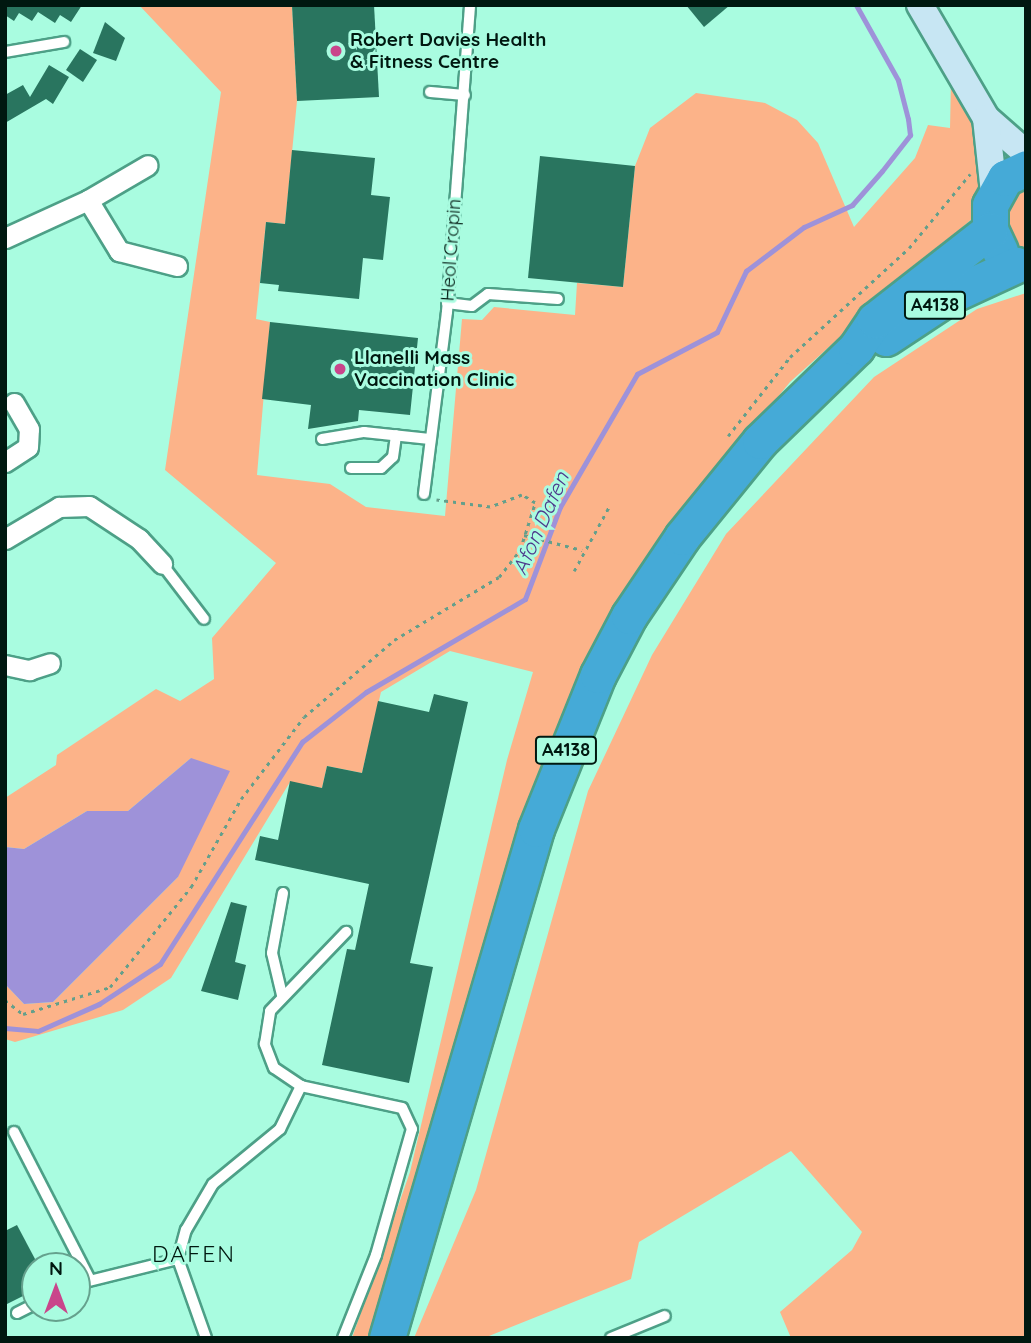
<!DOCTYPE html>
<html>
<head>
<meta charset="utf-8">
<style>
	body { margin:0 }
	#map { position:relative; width:1031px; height:1343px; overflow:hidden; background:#a9fce0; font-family:Quicksand,sans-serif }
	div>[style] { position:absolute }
	.green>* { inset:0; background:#fcb389 }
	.water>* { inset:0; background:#9e92d9 }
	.stream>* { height:5px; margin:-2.5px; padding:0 2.5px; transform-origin:2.5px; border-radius:2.5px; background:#9e92d9 }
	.building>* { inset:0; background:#29755f }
	.path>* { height:2.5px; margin-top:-1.25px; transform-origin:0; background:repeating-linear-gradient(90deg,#649f8b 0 3.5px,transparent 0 8.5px) }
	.roads { filter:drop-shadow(2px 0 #4da087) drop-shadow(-2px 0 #4da087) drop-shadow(0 2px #4da087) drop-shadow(0 -2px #4da087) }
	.lane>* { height:10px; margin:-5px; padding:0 5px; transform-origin:5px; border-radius:5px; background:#fff }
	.street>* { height:19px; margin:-9.5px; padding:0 9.5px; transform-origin:9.5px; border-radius:9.5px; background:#fff }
	.secondary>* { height:26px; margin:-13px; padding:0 13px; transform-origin:13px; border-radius:13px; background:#c7e6f3 }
	.highway>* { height:35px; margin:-17.5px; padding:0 17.5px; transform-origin:17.5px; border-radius:17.5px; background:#45aad7 }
	.dots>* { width:19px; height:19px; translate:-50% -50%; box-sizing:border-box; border:4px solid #a9fce0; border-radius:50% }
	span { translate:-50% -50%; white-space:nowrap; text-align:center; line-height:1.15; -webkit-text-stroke:6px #a9fce0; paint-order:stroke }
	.shield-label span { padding:2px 5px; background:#a9fce0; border:2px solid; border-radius:5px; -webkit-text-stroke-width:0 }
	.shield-label { font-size:18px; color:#001810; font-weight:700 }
	.poi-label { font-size:19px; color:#001810; font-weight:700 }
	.left { translate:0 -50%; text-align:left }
	.street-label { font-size:19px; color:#001810 }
	.water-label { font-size:21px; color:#4d388b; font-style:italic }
	.quarter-label { font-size:23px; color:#001810; letter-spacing:2px }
	.frame { position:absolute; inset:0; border:7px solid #001810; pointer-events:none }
	.north { position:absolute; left:21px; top:1252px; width:70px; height:70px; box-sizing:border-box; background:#a9fce0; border:2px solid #65a18d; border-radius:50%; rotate:0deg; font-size:19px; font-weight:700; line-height:28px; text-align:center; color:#001810 }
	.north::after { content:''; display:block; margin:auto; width:24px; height:32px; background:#c9458b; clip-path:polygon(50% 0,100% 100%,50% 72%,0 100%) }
</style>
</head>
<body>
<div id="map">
	<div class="green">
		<div style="clip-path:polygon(139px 5px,292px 5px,297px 101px,285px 224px,266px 222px,256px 319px,270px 322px,257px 475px,330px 484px,366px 507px,445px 516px,462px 319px,482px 320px,494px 307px,575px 315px,577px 283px,623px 287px,635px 166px,650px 128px,696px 93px,765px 103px,797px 120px,818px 143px,854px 227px,915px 158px,928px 125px,950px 128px,951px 80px,981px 138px,982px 179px,974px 217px,790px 382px,662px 540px,599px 646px,374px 1338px,352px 1338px,410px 1172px,507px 760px,533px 672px,450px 651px,381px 692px,362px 773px,327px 766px,322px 788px,290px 782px,171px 978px,123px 1010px,15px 1042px,5px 1039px,5px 984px,24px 1004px,53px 1002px,178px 877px,191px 758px,128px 811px,87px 811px,24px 849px,5px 847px,5px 798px,56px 765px,57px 755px,156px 689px,180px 701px,214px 679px,212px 638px,276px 563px,165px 470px,221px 92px)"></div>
		<div style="clip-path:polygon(1026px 180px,1026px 252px,1009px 237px,1003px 209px)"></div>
		<div style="clip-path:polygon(1026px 293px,1026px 1338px,791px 1338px,780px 1312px,852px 1250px,862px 1232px,791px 1151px,639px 1242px,631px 1279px,484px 1338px,414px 1338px,476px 1190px,588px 791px,652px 655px,726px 534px,874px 377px,977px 309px)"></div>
	</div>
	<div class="water">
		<div style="clip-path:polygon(191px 758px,230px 771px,178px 877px,53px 1002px,24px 1004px,5px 984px,5px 847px,24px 849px,87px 811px,128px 811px)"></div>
	</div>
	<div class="stream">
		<div style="left:5px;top:1028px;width:33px;rotate:5deg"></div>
		<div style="left:38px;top:1031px;width:67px;rotate:-23.9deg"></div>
		<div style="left:99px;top:1004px;width:73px;rotate:-33.3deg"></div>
		<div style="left:160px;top:964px;width:264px;rotate:-57.4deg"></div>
		<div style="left:302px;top:742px;width:81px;rotate:-38deg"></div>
		<div style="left:366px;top:692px;width:184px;rotate:-30.3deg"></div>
		<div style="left:525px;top:599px;width:98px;rotate:-69.2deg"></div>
		<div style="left:560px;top:507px;width:154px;rotate:-59.9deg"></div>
		<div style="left:637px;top:374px;width:90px;rotate:-27.7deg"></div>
		<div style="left:717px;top:332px;width:68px;rotate:-64.6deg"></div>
		<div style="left:746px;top:271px;width:73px;rotate:-37.2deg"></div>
		<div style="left:804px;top:227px;width:53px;rotate:-24.6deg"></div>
		<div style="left:852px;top:205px;width:45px;rotate:-48.6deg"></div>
		<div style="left:882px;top:171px;width:46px;rotate:-52.1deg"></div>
		<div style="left:910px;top:135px;width:16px;rotate:-97deg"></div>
		<div style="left:908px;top:119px;width:40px;rotate:-104.4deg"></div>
		<div style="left:898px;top:80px;width:86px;rotate:-119.2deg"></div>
	</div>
	<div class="building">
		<div style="clip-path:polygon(5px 5px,82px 5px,71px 22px,60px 15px,55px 23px,38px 12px,32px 21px,19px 13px,14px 21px,5px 15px)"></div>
		<div style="clip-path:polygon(292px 5px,374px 5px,379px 97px,297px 101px)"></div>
		<div style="clip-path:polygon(686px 5px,730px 5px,704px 27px)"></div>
		<div style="clip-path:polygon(105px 22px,125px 38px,116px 61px,93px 53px)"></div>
		<div style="clip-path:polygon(80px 49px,97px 60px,83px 82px,66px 70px)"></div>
		<div style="clip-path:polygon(49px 65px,69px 77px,53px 104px,46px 99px,5px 123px,5px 95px,23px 85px,30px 97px)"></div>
		<div style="clip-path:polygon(292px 150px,375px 158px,371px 195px,390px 197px,383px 260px,363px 258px,359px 299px,278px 291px,279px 285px,260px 283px,266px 222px,285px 224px)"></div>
		<div style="clip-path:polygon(540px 156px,635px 166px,623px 287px,528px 278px)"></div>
		<div style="clip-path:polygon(270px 322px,418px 338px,410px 415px,359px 410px,358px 421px,308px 429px,311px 405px,262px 399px)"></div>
		<div style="clip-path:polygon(434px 694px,468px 702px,410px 963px,433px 967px,409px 1083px,322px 1065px,347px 949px,355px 950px,369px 884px,255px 860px,260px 836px,278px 840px,290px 781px,322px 788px,327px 766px,362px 773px,378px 701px,429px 712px)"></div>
		<div style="clip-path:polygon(231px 902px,247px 906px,235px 962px,246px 965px,238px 1000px,201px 991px)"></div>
		<div style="clip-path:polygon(17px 1225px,35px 1259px,35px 1290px,5px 1305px,5px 1231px)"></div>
	</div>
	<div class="path">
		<div style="left:728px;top:436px;width:100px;rotate:-51.9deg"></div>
		<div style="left:790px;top:357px;width:161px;rotate:-42.5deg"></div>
		<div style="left:909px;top:248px;width:96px;rotate:-50.5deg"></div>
		<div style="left:524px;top:535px;width:60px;rotate:14.5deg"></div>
		<div style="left:574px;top:571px;width:75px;rotate:-61.4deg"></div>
		<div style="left:5px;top:1000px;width:23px;rotate:38deg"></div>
		<div style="left:23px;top:1014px;width:91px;rotate:-17.2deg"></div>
		<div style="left:110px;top:987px;width:129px;rotate:-51deg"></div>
		<div style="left:191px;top:887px;width:101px;rotate:-60.4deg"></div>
		<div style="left:241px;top:799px;width:103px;rotate:-52.5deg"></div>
		<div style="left:304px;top:717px;width:118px;rotate:-40.5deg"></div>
		<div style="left:394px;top:640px;width:122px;rotate:-31deg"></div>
		<div style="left:499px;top:577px;width:34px;rotate:-52deg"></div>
		<div style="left:520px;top:550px;width:49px;rotate:-72.3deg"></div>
		<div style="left:535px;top:503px;width:15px;rotate:-148deg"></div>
		<div style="left:522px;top:495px;width:34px;rotate:159deg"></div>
		<div style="left:490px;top:507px;width:54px;rotate:-172.6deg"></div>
	</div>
	<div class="roads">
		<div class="lane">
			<div style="left:5px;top:52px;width:60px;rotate:-9.6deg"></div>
			<div style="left:430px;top:92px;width:35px;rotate:5deg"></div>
			<div style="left:447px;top:303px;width:25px;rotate:7deg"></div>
			<div style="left:472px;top:306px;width:20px;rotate:-37deg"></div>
			<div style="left:488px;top:294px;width:70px;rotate:4.1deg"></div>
			<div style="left:322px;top:439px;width:43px;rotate:-9.5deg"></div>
			<div style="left:364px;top:432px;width:66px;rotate:6.1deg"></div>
			<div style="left:351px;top:468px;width:30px"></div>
			<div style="left:381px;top:468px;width:16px;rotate:-43deg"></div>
			<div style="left:393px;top:457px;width:22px;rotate:-82deg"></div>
			<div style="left:424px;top:494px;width:183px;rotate:-82.8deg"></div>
			<div style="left:447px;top:312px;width:308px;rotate:-85.7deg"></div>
			<div style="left:162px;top:564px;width:69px;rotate:52.6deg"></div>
			<div style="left:282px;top:995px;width:43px;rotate:-103.4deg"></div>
			<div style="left:272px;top:953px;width:61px;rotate:-79.6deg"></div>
			<div style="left:14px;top:1132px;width:164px;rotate:62.8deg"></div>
			<div style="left:77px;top:1284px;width:104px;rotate:-13.9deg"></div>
			<div style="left:17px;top:1313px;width:20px;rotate:-27deg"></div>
			<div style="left:206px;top:1338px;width:84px;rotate:-109.5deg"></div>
			<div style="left:178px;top:1259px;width:30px;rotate:-75deg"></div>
			<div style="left:186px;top:1230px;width:53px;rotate:-59.6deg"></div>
			<div style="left:213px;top:1184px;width:87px;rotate:-39.4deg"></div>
			<div style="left:280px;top:1129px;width:48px;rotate:-64deg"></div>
			<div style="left:343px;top:1338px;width:89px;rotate:-68.3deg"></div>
			<div style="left:376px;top:1255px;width:131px;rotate:-74.1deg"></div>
			<div style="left:412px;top:1129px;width:23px;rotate:-115deg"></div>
			<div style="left:402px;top:1108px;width:103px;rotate:-167.7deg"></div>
			<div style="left:301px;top:1086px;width:32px;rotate:-146deg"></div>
			<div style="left:274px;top:1068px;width:26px;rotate:-111deg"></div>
			<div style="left:265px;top:1044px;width:33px;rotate:-81deg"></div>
			<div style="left:270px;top:1011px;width:110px;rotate:-46.1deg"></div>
			<div style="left:611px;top:1338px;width:58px;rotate:-22.2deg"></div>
		</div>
		<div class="street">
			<div style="left:88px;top:200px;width:69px;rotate:-30.3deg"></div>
			<div style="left:5px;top:238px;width:91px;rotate:-24.6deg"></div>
			<div style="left:88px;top:200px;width:60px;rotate:58.7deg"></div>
			<div style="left:119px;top:251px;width:60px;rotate:14.5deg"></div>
			<div style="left:5px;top:462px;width:27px;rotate:-33deg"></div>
			<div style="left:28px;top:447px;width:18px;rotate:-87deg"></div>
			<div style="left:29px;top:429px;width:30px;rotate:-120deg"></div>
			<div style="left:5px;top:539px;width:63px;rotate:-30.7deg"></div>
			<div style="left:59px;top:507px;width:30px;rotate:-2deg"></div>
			<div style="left:89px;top:506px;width:60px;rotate:33.4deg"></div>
			<div style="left:139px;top:539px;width:34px;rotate:47deg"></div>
			<div style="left:5px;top:665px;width:25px;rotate:12deg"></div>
			<div style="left:29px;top:670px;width:22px;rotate:-18deg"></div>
		</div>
		<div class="secondary">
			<div style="left:920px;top:5px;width:131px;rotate:59.7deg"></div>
			<div style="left:986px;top:118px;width:53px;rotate:41.2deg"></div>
			<div style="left:986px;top:118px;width:75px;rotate:83.9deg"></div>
		</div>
		<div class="highway">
			<div style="left:1000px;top:251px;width:23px;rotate:-115deg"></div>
			<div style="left:990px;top:230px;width:25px;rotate:-90deg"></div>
			<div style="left:990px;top:205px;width:31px;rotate:-61deg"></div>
			<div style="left:1005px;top:178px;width:23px;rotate:-25deg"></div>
			<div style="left:886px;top:338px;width:78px;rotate:-33.5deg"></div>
			<div style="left:951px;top:295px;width:72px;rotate:-24.8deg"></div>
			<div style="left:387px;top:1338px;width:530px;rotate:-73.68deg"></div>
			<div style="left:536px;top:829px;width:166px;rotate:-68.1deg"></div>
			<div style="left:598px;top:675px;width:67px;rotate:-62.3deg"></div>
			<div style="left:629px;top:616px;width:95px;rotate:-56.1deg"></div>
			<div style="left:682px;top:537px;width:124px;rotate:-50.9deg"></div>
			<div style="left:760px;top:441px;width:134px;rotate:-44.1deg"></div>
			<div style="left:856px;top:348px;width:34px;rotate:-56deg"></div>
			<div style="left:875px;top:320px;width:146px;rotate:-38deg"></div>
		</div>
	</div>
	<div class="dots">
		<div style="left:336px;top:51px;background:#c9458b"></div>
		<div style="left:340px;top:369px;background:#c9458b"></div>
	</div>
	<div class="shield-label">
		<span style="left:935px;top:305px">A4138</span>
		<span style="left:566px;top:750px">A4138</span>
	</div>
	<div class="poi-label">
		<span class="left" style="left:350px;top:51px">Robert Davies Health<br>&amp; Fitness Centre</span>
		<span class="left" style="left:354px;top:369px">Llanelli Mass<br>Vaccination Clinic</span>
	</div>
	<div class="street-label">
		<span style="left:451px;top:250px;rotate:-86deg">Heol Cropin</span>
	</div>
	<div class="water-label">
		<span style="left:540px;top:523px;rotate:-66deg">Afon Dafen</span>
	</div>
	<div class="quarter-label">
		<span style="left:194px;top:1254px">DAFEN</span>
	</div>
	<div class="frame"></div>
	<div class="north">N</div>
</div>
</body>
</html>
